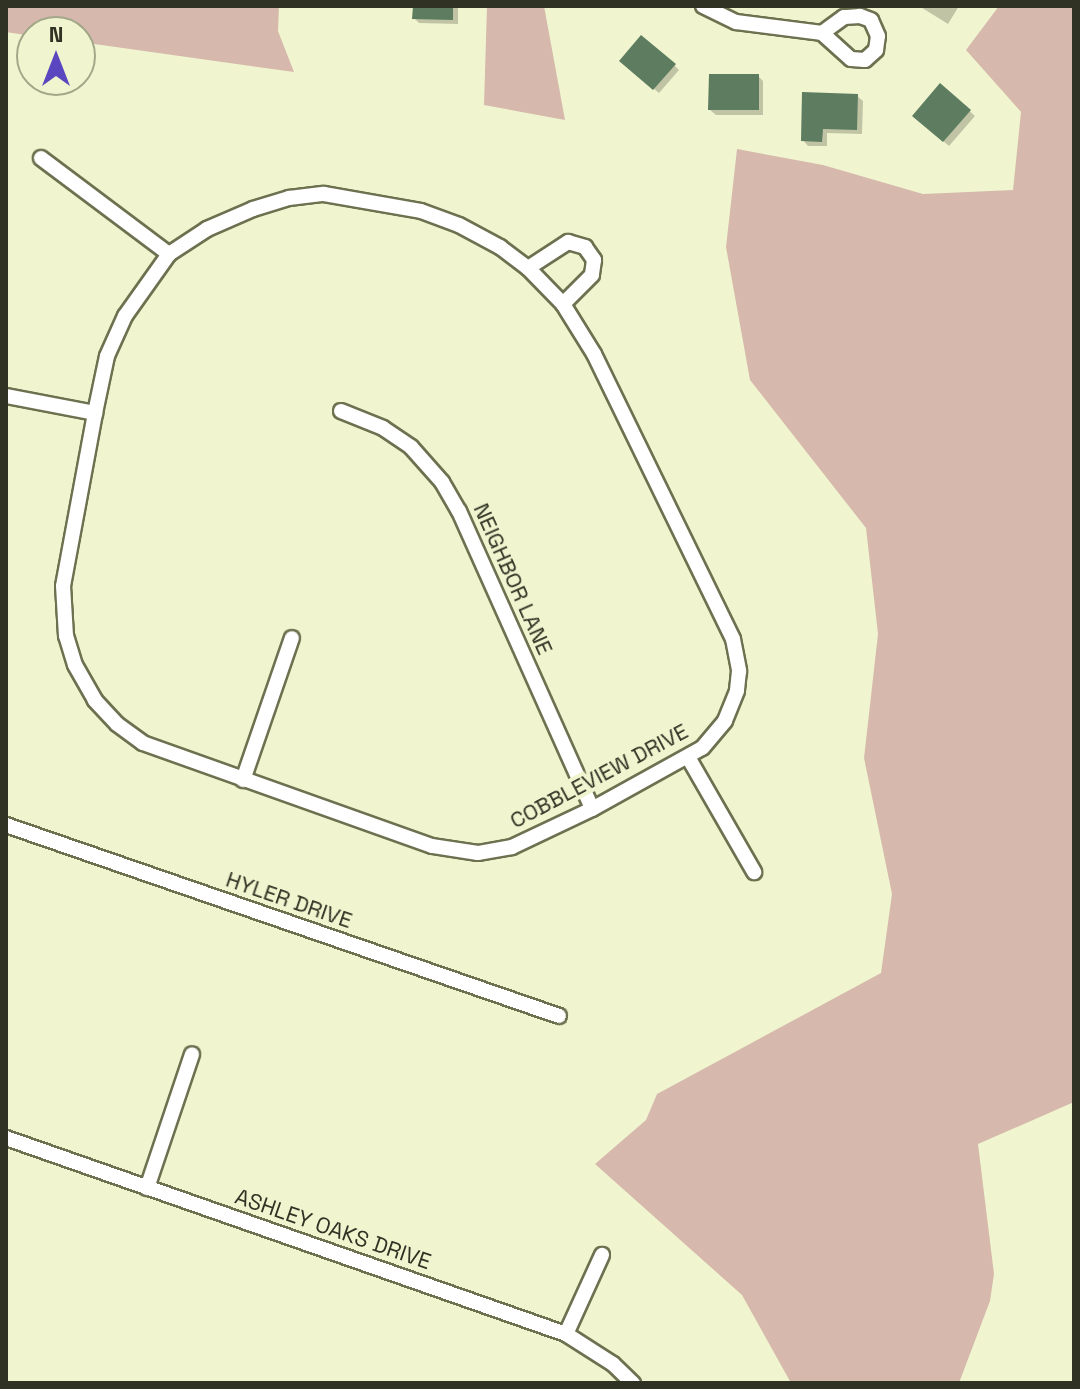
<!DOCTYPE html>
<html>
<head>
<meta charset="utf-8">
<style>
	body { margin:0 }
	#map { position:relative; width:1080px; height:1389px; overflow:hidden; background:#f0f5cf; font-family:"Space Grotesk",sans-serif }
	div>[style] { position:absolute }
	.green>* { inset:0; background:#d6b9ac }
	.shadow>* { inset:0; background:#0003 }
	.building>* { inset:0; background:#5d7c60 }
	.roads { filter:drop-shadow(2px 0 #6d7150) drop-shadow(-2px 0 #6d7150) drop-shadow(0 2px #6d7150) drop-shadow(0 -2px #6d7150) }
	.minor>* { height:14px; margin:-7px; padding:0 7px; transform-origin:7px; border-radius:7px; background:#fff }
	span { translate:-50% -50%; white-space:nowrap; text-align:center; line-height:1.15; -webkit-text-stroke:8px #f0f5cf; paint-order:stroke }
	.street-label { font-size:22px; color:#303223 }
	.frame { position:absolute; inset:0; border:8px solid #303223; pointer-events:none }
	.north { position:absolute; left:16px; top:16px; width:80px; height:80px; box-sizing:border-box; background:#f0f5cf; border:2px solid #a3a78a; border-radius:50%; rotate:0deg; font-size:22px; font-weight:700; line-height:32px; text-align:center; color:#303223 }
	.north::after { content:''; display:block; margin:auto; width:28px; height:36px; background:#5a46be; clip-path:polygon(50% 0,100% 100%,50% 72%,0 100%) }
</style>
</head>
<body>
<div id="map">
	<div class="green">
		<div style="clip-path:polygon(6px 6px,279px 6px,278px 31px,294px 72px,80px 42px,80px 32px,32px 32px,32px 36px,6px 32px)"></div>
		<div style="clip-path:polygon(487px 6px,544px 6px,565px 120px,484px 105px)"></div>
		<div style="clip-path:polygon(999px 6px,1074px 6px,1074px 1102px,978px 1144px,994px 1274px,990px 1301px,959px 1383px,791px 1383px,742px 1295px,595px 1164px,646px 1120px,657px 1094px,881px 973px,892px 894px,864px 758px,878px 634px,866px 528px,750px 380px,726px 247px,737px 149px,823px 165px,923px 194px,1013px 190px,1021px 112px,966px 50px)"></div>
	</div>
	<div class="shadow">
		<div style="clip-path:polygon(415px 6px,458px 6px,458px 24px,419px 23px,414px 18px)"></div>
		<div style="clip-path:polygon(919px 6px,959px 6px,948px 24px)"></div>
		<div style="clip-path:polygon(674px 65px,679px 70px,659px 93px,627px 66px)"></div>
		<div style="clip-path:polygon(758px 76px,763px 81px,763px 115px,716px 115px,710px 110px)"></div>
		<div style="clip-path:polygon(941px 86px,975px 116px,949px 146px,920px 121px)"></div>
		<div style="clip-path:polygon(857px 96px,863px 101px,862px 134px,827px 133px,827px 146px,808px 146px,803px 140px)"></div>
	</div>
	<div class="building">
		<div style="clip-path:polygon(413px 6px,453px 6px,453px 20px,412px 19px)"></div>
		<div style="clip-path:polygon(641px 35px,676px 64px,653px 90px,619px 61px)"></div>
		<div style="clip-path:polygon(709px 74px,759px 74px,759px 110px,708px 110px)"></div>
		<div style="clip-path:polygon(940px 83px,971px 110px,943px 142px,912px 116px)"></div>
		<div style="clip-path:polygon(802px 92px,858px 94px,857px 130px,823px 129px,822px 142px,801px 141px)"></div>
	</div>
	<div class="roads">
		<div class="minor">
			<div style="left:703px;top:6px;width:37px;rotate:26deg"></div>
			<div style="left:736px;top:22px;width:87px;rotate:7.3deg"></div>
			<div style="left:822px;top:33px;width:39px;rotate:42deg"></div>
			<div style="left:851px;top:59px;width:14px;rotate:4deg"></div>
			<div style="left:865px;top:60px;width:15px;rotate:-42deg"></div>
			<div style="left:876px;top:50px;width:14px;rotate:-82deg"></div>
			<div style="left:878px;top:36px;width:17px;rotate:-114deg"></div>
			<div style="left:871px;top:20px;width:12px;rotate:-160deg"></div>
			<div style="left:860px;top:16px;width:16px;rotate:176deg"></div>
			<div style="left:844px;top:17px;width:27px;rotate:144deg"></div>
			<div style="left:41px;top:158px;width:160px;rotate:36.9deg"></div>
			<div style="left:324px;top:194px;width:98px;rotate:9.9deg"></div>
			<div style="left:421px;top:211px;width:40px;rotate:20.2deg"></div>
			<div style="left:459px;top:225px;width:47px;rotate:28.2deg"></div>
			<div style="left:500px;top:247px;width:35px;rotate:37deg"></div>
			<div style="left:528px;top:268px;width:50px;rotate:45.8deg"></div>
			<div style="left:563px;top:304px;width:59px;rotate:58.2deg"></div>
			<div style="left:594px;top:354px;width:317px;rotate:64deg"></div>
			<div style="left:733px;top:639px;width:33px;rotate:79deg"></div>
			<div style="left:739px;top:671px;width:20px;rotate:96deg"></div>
			<div style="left:737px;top:691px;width:32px;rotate:112deg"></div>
			<div style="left:725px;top:721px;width:35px;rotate:130deg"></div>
			<div style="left:702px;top:748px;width:126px;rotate:151deg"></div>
			<div style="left:592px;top:809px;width:89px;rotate:154.6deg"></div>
			<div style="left:512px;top:847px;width:35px;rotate:170deg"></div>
			<div style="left:478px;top:853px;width:47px;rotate:-171.3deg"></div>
			<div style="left:432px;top:846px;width:307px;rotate:-160.4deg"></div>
			<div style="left:143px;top:743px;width:32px;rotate:-144deg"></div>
			<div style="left:117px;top:724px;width:33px;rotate:-133deg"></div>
			<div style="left:95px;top:700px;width:40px;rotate:-119.7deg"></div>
			<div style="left:75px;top:665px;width:30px;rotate:-107deg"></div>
			<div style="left:66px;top:636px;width:50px;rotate:-93.4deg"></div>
			<div style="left:63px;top:586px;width:176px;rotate:-79.5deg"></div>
			<div style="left:95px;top:413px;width:58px;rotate:-78.1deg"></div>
			<div style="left:107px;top:356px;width:44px;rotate:-65.8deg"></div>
			<div style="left:125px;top:316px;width:76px;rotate:-54.6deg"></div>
			<div style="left:169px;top:254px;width:45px;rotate:-33.3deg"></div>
			<div style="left:207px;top:229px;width:50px;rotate:-23.5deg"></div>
			<div style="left:253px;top:209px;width:38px;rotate:-17deg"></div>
			<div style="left:289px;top:198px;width:35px;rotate:-7deg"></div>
			<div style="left:528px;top:268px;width:48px;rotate:-33deg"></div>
			<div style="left:568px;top:242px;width:18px;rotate:16deg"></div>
			<div style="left:585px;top:247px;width:16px;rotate:55deg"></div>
			<div style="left:594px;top:260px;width:15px;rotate:98deg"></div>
			<div style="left:592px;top:275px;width:41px;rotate:135deg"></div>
			<div style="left:6px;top:396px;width:91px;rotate:10.8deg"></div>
			<div style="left:341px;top:411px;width:45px;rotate:22deg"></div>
			<div style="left:383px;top:428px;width:34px;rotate:34deg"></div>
			<div style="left:411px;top:447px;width:47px;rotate:48.5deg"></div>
			<div style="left:442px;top:482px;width:34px;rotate:60deg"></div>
			<div style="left:459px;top:511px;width:326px;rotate:65.9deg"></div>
			<div style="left:688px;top:757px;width:133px;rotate:60.1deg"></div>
			<div style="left:243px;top:780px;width:150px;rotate:-71deg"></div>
			<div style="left:6px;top:825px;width:585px;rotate:19.05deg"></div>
			<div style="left:6px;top:1138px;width:593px;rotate:19.29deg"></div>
			<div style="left:566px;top:1334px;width:56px;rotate:32.6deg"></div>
			<div style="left:613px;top:1364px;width:28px;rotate:44deg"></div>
			<div style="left:147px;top:1188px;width:141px;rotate:-71.4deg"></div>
			<div style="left:566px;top:1334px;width:87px;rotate:-65.5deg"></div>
		</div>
	</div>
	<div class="street-label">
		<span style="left:513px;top:579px;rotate:66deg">NEIGHBOR LANE</span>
		<span style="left:599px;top:776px;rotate:-28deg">COBBLEVIEW DRIVE</span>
		<span style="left:289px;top:900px;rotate:19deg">HYLER DRIVE</span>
		<span style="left:333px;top:1229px;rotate:19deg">ASHLEY OAKS DRIVE</span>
	</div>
	<div class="frame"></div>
	<div class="north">N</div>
</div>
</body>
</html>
